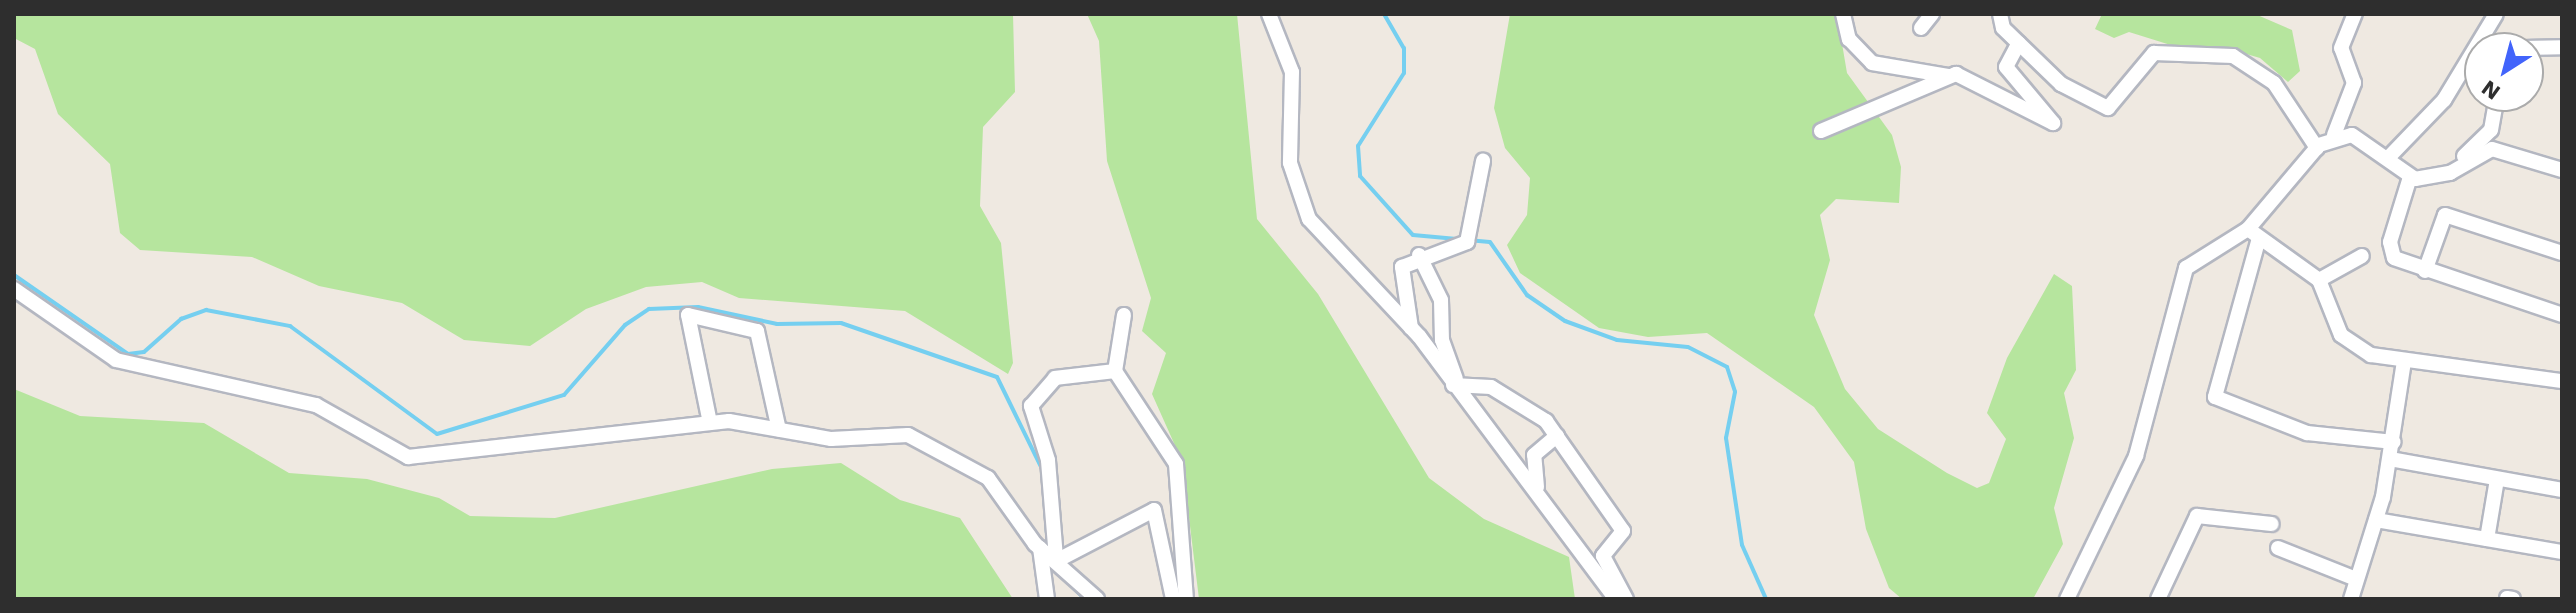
<!DOCTYPE html>
<html>
<head>
<meta charset="utf-8">
<style>
	body { margin:0 }
	#map { position:relative; width:2576px; height:613px; overflow:hidden; background:#efe9e1; font-family:"Work Sans",sans-serif }
	div>[style] { position:absolute }
	.green>* { inset:0; background:#b6e59e }
	.stream>* { height:4px; margin:-2px; padding:0 2px; transform-origin:2px; border-radius:2px; background:#75cff0 }
	.roads { filter:drop-shadow(2px 0 #b4b7c1) drop-shadow(-2px 0 #b4b7c1) drop-shadow(0 2px #b4b7c1) drop-shadow(0 -2px #b4b7c1) }
	.street>* { height:14px; margin:-7px; padding:0 7px; transform-origin:7px; border-radius:7px; background:#fff }
	span { translate:-50% -50%; white-space:nowrap; text-align:center; line-height:1.15; -webkit-text-stroke:7px #fff; paint-order:stroke }
	.frame { position:absolute; inset:0; border:16px solid #2e2e2e; pointer-events:none }
	.north { position:absolute; left:2464px; top:32px; width:80px; height:80px; box-sizing:border-box; background:#fff; border:2px solid #ababab; border-radius:50%; rotate:216deg; font-size:22px; font-weight:700; line-height:32px; text-align:center; color:#2e2e2e }
	.north::after { content:''; display:block; margin:auto; width:28px; height:36px; background:#4264fb; clip-path:polygon(50% 0,100% 100%,50% 72%,0 100%) }
</style>
</head>
<body>
<div id="map">
	<div class="green">
		<div style="clip-path:polygon(14px 14px,1013px 14px,1015px 92px,983px 127px,980px 206px,1001px 243px,1013px 363px,1008px 374px,905px 311px,739px 298px,702px 282px,646px 287px,586px 309px,530px 346px,464px 340px,402px 303px,319px 286px,252px 257px,140px 250px,120px 233px,110px 164px,58px 114px,35px 49px,14px 38px)"></div>
		<div style="clip-path:polygon(1087px 14px,1237px 14px,1257px 219px,1318px 294px,1429px 478px,1484px 519px,1569px 557px,1575px 599px,1199px 599px,1182px 461px,1152px 394px,1166px 353px,1142px 331px,1151px 298px,1107px 161px,1099px 41px)"></div>
		<div style="clip-path:polygon(1510px 14px,1837px 14px,1847px 73px,1892px 135px,1901px 167px,1899px 203px,1836px 199px,1820px 215px,1830px 260px,1814px 315px,1845px 389px,1878px 429px,1947px 473px,1977px 488px,1989px 483px,2006px 439px,1987px 413px,2007px 358px,2054px 274px,2072px 286px,2076px 370px,2064px 393px,2074px 438px,2054px 508px,2063px 544px,2033px 599px,1902px 599px,1889px 588px,1866px 529px,1854px 462px,1814px 407px,1707px 333px,1648px 337px,1599px 328px,1520px 273px,1507px 245px,1527px 215px,1530px 178px,1505px 148px,1494px 108px)"></div>
		<div style="clip-path:polygon(2102px 14px,2255px 14px,2292px 30px,2300px 71px,2288px 82px,2260px 58px,2226px 48px,2177px 47px,2129px 32px,2114px 38px,2095px 29px)"></div>
		<div style="clip-path:polygon(14px 389px,80px 416px,204px 423px,289px 473px,367px 479px,439px 498px,470px 516px,555px 518px,772px 469px,841px 463px,900px 500px,960px 518px,1013px 599px,14px 599px)"></div>
	</div>
	<div class="stream">
		<div style="left:1384px;top:14px;width:39px;rotate:60deg"></div>
		<div style="left:1404px;top:48px;width:25px;rotate:90deg"></div>
		<div style="left:1404px;top:73px;width:86px;rotate:122.2deg"></div>
		<div style="left:1358px;top:146px;width:30px;rotate:86deg"></div>
		<div style="left:1360px;top:176px;width:79px;rotate:48.1deg"></div>
		<div style="left:1413px;top:235px;width:77px;rotate:5.2deg"></div>
		<div style="left:1490px;top:242px;width:65px;rotate:55.1deg"></div>
		<div style="left:1527px;top:295px;width:46px;rotate:34.4deg"></div>
		<div style="left:1565px;top:321px;width:55px;rotate:20.1deg"></div>
		<div style="left:1617px;top:340px;width:71px;rotate:5.6deg"></div>
		<div style="left:1688px;top:347px;width:44px;rotate:27.1deg"></div>
		<div style="left:1727px;top:367px;width:26px;rotate:72deg"></div>
		<div style="left:1735px;top:392px;width:47px;rotate:101.1deg"></div>
		<div style="left:1726px;top:438px;width:108px;rotate:81.5deg"></div>
		<div style="left:1742px;top:545px;width:59px;rotate:66deg"></div>
		<div style="left:14px;top:275px;width:139px;rotate:34.7deg"></div>
		<div style="left:128px;top:354px;width:16px;rotate:-7deg"></div>
		<div style="left:144px;top:352px;width:50px;rotate:-41.7deg"></div>
		<div style="left:181px;top:319px;width:27px;rotate:-20deg"></div>
		<div style="left:206px;top:310px;width:86px;rotate:10.8deg"></div>
		<div style="left:290px;top:326px;width:182px;rotate:36.3deg"></div>
		<div style="left:437px;top:434px;width:133px;rotate:-17.1deg"></div>
		<div style="left:564px;top:395px;width:93px;rotate:-48.9deg"></div>
		<div style="left:625px;top:325px;width:29px;rotate:-34deg"></div>
		<div style="left:649px;top:309px;width:49px;rotate:-2.3deg"></div>
		<div style="left:698px;top:307px;width:81px;rotate:12.1deg"></div>
		<div style="left:777px;top:324px;width:64px;rotate:-0.9deg"></div>
		<div style="left:841px;top:323px;width:165px;rotate:19.1deg"></div>
		<div style="left:997px;top:377px;width:102px;rotate:63.9deg"></div>
		<div style="left:1043px;top:478px;width:70px;rotate:85.9deg"></div>
		<div style="left:1060px;top:575px;width:35px;rotate:44deg"></div>
	</div>
	<div class="roads">
		<div class="street">
			<div style="left:1269px;top:14px;width:62px;rotate:68.4deg"></div>
			<div style="left:1292px;top:72px;width:91px;rotate:91.3deg"></div>
			<div style="left:1290px;top:163px;width:59px;rotate:71.3deg"></div>
			<div style="left:1309px;top:219px;width:161px;rotate:46.8deg"></div>
			<div style="left:1419px;top:336px;width:329px;rotate:53.2deg"></div>
			<div style="left:1843px;top:14px;width:26px;rotate:77deg"></div>
			<div style="left:1849px;top:39px;width:33px;rotate:46deg"></div>
			<div style="left:1872px;top:63px;width:77px;rotate:9.7deg"></div>
			<div style="left:2000px;top:14px;width:14px;rotate:78deg"></div>
			<div style="left:2003px;top:28px;width:81px;rotate:44deg"></div>
			<div style="left:2061px;top:84px;width:53px;rotate:27.1deg"></div>
			<div style="left:2108px;top:108px;width:72px;rotate:-50.1deg"></div>
			<div style="left:2154px;top:53px;width:79px;rotate:2.2deg"></div>
			<div style="left:2233px;top:56px;width:49px;rotate:33.4deg"></div>
			<div style="left:2274px;top:83px;width:78px;rotate:56.5deg"></div>
			<div style="left:1921px;top:28px;width:18px;rotate:-52deg"></div>
			<div style="left:2523px;top:48px;width:39px;rotate:-1deg"></div>
			<div style="left:1821px;top:131px;width:147px;rotate:-22.9deg"></div>
			<div style="left:1956px;top:74px;width:109px;rotate:26.8deg"></div>
			<div style="left:2053px;top:123px;width:73px;rotate:-130deg"></div>
			<div style="left:2006px;top:67px;width:27px;rotate:-62deg"></div>
			<div style="left:2334px;top:135px;width:56px;rotate:-69deg"></div>
			<div style="left:2354px;top:83px;width:37px;rotate:-110deg"></div>
			<div style="left:2341px;top:48px;width:37px;rotate:-68deg"></div>
			<div style="left:2464px;top:156px;width:37px;rotate:-44deg"></div>
			<div style="left:2491px;top:130px;width:35px;rotate:-80deg"></div>
			<div style="left:2388px;top:158px;width:81px;rotate:-46deg"></div>
			<div style="left:2444px;top:100px;width:100px;rotate:-58.8deg"></div>
			<div style="left:2410px;top:177px;width:68px;rotate:107.1deg"></div>
			<div style="left:2390px;top:242px;width:16px;rotate:76deg"></div>
			<div style="left:2394px;top:258px;width:177px;rotate:18.7deg"></div>
			<div style="left:2248px;top:229px;width:87px;rotate:35.7deg"></div>
			<div style="left:2319px;top:280px;width:59px;rotate:68.2deg"></div>
			<div style="left:2341px;top:335px;width:36px;rotate:34deg"></div>
			<div style="left:2371px;top:355px;width:193px;rotate:7.8deg"></div>
			<div style="left:2259px;top:238px;width:165px;rotate:105.5deg"></div>
			<div style="left:2215px;top:397px;width:99px;rotate:21.4deg"></div>
			<div style="left:2307px;top:433px;width:87px;rotate:5.9deg"></div>
			<div style="left:1419px;top:255px;width:50px;rotate:63.9deg"></div>
			<div style="left:1441px;top:300px;width:40px;rotate:88.6deg"></div>
			<div style="left:1442px;top:340px;width:41px;rotate:70.3deg"></div>
			<div style="left:2425px;top:271px;width:59px;rotate:-70.3deg"></div>
			<div style="left:2445px;top:215px;width:123px;rotate:18deg"></div>
			<div style="left:2319px;top:280px;width:49px;rotate:-29.2deg"></div>
			<div style="left:14px;top:289px;width:124px;rotate:34.8deg"></div>
			<div style="left:116px;top:360px;width:205px;rotate:12.7deg"></div>
			<div style="left:316px;top:405px;width:106px;rotate:29.5deg"></div>
			<div style="left:408px;top:457px;width:323px;rotate:-6.4deg"></div>
			<div style="left:729px;top:421px;width:104px;rotate:10deg"></div>
			<div style="left:831px;top:439px;width:77px;rotate:-3deg"></div>
			<div style="left:908px;top:435px;width:91px;rotate:28.3deg"></div>
			<div style="left:988px;top:478px;width:81px;rotate:54.5deg"></div>
			<div style="left:1035px;top:544px;width:83px;rotate:41.6deg"></div>
			<div style="left:1124px;top:315px;width:57px;rotate:99.1deg"></div>
			<div style="left:1115px;top:371px;width:111px;rotate:56.7deg"></div>
			<div style="left:1176px;top:464px;width:135px;rotate:85.8deg"></div>
			<div style="left:1411px;top:328px;width:62px;rotate:-98.4deg"></div>
			<div style="left:1402px;top:267px;width:70px;rotate:-21deg"></div>
			<div style="left:1467px;top:242px;width:83px;rotate:-78.8deg"></div>
			<div style="left:1453px;top:385px;width:38px;rotate:3deg"></div>
			<div style="left:1491px;top:387px;width:65px;rotate:31.7deg"></div>
			<div style="left:1546px;top:421px;width:134px;rotate:55deg"></div>
			<div style="left:1623px;top:531px;width:32px;rotate:129deg"></div>
			<div style="left:1603px;top:556px;width:49px;rotate:61.9deg"></div>
			<div style="left:710px;top:423px;width:110px;rotate:-101.5deg"></div>
			<div style="left:688px;top:315px;width:71px;rotate:13.1deg"></div>
			<div style="left:757px;top:331px;width:101px;rotate:77.5deg"></div>
			<div style="left:2390px;top:459px;width:175px;rotate:10.2deg"></div>
			<div style="left:1537px;top:487px;width:32px;rotate:-95deg"></div>
			<div style="left:1534px;top:455px;width:30px;rotate:-40deg"></div>
			<div style="left:2376px;top:520px;width:189px;rotate:9.8deg"></div>
			<div style="left:2487px;top:539px;width:61px;rotate:-80.5deg"></div>
			<div style="left:1040px;top:548px;width:51px;rotate:82.2deg"></div>
			<div style="left:2278px;top:548px;width:84px;rotate:21.7deg"></div>
			<div style="left:1056px;top:558px;width:98px;rotate:-94.7deg"></div>
			<div style="left:1048px;top:460px;width:57px;rotate:-107.5deg"></div>
			<div style="left:1031px;top:406px;width:37px;rotate:-49deg"></div>
			<div style="left:1055px;top:378px;width:60px;rotate:-6.7deg"></div>
			<div style="left:1058px;top:560px;width:108px;rotate:-27.5deg"></div>
			<div style="left:1154px;top:510px;width:91px;rotate:77.9deg"></div>
			<div style="left:2507px;top:598px;width:6px;rotate:9deg"></div>
			<div style="left:2067px;top:599px;width:159px;rotate:-64.2deg"></div>
			<div style="left:2136px;top:456px;width:195px;rotate:-75.1deg"></div>
			<div style="left:2186px;top:268px;width:73px;rotate:-32.2deg"></div>
			<div style="left:2248px;top:229px;width:110px;rotate:-49.8deg"></div>
			<div style="left:2319px;top:145px;width:34px;rotate:-17deg"></div>
			<div style="left:2352px;top:135px;width:77px;rotate:34.9deg"></div>
			<div style="left:2415px;top:179px;width:36px;rotate:-10deg"></div>
			<div style="left:2450px;top:173px;width:48px;rotate:-29.7deg"></div>
			<div style="left:2492px;top:149px;width:73px;rotate:16.7deg"></div>
			<div style="left:2158px;top:599px;width:92px;rotate:-64.8deg"></div>
			<div style="left:2197px;top:516px;width:75px;rotate:6.1deg"></div>
			<div style="left:2351px;top:599px;width:107px;rotate:-72.6deg"></div>
			<div style="left:2383px;top:497px;width:137px;rotate:-81.2deg"></div>
		</div>
	</div>
	<div class="frame"></div>
	<div class="north">N</div>
</div>
</body>
</html>
